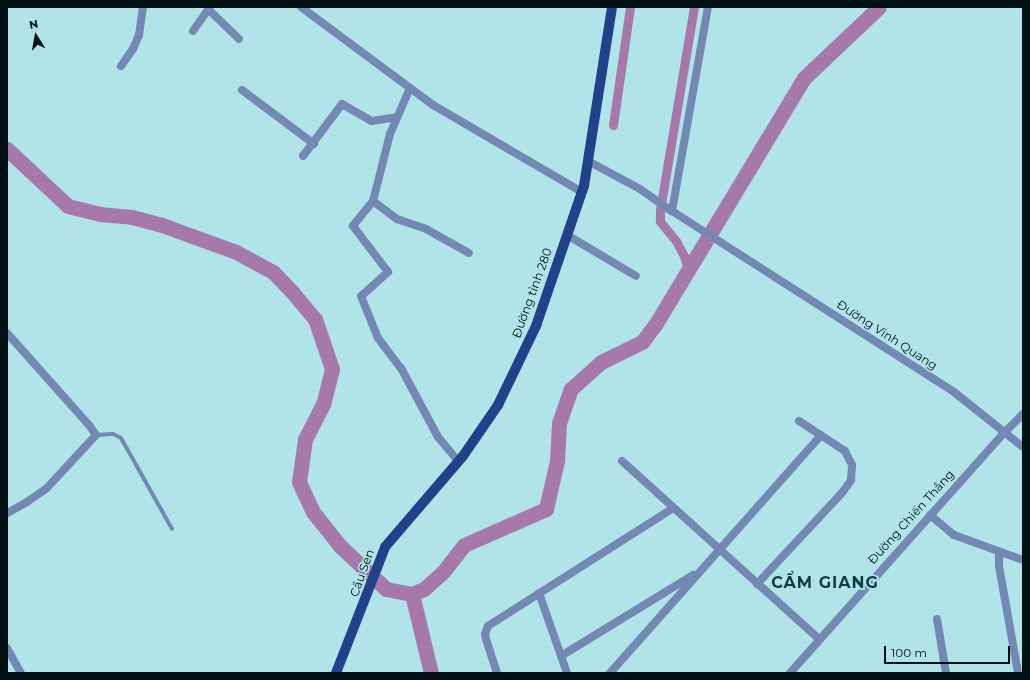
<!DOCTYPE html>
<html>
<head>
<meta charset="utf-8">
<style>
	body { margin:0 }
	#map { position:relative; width:1030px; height:680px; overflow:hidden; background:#b1e4e9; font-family:Montserrat,sans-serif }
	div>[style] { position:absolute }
	.canal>* { height:9px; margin:-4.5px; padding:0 4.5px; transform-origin:4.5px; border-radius:4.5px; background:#a779ab }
	.river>* { height:15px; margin:-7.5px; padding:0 7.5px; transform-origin:7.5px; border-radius:7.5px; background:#a779ab }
	.service>* { height:4px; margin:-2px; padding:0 2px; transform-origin:2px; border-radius:2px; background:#7388b2 }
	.minor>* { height:8px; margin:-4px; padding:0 4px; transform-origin:4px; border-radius:4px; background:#7388b2 }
	.primary>* { height:10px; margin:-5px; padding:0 5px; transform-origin:5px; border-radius:5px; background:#22418a }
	span { translate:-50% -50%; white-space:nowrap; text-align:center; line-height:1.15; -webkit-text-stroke:3.5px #b1e4e9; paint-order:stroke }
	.street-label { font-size:12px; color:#011012 }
	.district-label { font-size:16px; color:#093d42; font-weight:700; letter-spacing:1px }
	.frame { position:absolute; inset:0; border:8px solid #011012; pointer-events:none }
	.north { position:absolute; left:16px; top:16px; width:40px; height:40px; -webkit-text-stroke:3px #b1e4e9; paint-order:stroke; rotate:349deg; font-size:11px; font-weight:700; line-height:16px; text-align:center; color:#011012 }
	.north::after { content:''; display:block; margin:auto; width:14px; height:18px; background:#011012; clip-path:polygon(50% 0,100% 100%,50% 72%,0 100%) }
	.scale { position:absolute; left:884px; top:646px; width:126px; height:18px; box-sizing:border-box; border:2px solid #011012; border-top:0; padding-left:5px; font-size:12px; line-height:14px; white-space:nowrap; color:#011012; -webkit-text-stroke:3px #b1e4e9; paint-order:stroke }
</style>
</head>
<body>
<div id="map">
	<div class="canal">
		<div style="left:613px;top:125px;width:119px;rotate:-81.8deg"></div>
		<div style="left:688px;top:269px;width:14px;rotate:-107deg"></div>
		<div style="left:684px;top:256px;width:17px;rotate:-118deg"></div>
		<div style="left:676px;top:241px;width:26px;rotate:-129deg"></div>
		<div style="left:660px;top:221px;width:11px;rotate:-90deg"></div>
		<div style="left:660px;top:210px;width:206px;rotate:-80.5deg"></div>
	</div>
	<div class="river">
		<div style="left:7px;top:149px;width:83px;rotate:43.1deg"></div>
		<div style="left:68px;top:206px;width:32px;rotate:14deg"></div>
		<div style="left:99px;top:214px;width:33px;rotate:5deg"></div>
		<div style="left:132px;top:217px;width:31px;rotate:15deg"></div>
		<div style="left:162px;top:225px;width:79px;rotate:20deg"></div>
		<div style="left:236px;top:252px;width:42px;rotate:28.4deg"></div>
		<div style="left:273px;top:272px;width:29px;rotate:46deg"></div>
		<div style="left:293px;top:293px;width:34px;rotate:50deg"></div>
		<div style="left:315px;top:319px;width:53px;rotate:71.2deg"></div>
		<div style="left:332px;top:369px;width:36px;rotate:104deg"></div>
		<div style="left:323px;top:404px;width:39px;rotate:117deg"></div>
		<div style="left:305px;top:439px;width:43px;rotate:97.9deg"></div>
		<div style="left:299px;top:482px;width:33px;rotate:65deg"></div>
		<div style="left:313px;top:512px;width:43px;rotate:51.5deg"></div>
		<div style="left:340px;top:546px;width:63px;rotate:43.1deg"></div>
		<div style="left:386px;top:589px;width:26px;rotate:11deg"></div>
		<div style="left:412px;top:594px;width:13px;rotate:-23deg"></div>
		<div style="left:424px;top:589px;width:25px;rotate:-42deg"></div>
		<div style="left:443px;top:572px;width:34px;rotate:-52deg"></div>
		<div style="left:464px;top:545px;width:90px;rotate:-23.7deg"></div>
		<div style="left:546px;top:509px;width:49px;rotate:-77.1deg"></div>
		<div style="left:557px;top:461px;width:38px;rotate:-87deg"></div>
		<div style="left:559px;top:423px;width:36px;rotate:-71deg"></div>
		<div style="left:571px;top:389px;width:40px;rotate:-42deg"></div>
		<div style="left:601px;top:362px;width:46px;rotate:-26deg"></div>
		<div style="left:642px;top:342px;width:21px;rotate:-53deg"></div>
		<div style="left:655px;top:325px;width:288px;rotate:-58.9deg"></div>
		<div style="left:804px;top:78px;width:103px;rotate:-43.4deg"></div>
		<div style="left:412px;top:594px;width:81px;rotate:76.5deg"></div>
	</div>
	<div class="service">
		<div style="left:96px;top:435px;width:17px;rotate:-3deg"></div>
		<div style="left:113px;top:434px;width:9px;rotate:27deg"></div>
		<div style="left:121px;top:438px;width:104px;rotate:60.7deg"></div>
	</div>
	<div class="minor">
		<div style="left:301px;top:7px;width:164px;rotate:36.6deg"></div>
		<div style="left:433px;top:105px;width:173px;rotate:30.3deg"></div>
		<div style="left:208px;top:9px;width:43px;rotate:44.1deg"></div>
		<div style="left:193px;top:31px;width:29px;rotate:-55deg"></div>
		<div style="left:121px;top:66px;width:21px;rotate:-55deg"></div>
		<div style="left:133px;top:49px;width:15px;rotate:-67deg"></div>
		<div style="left:139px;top:35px;width:28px;rotate:-82deg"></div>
		<div style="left:410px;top:88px;width:50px;rotate:113.5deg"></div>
		<div style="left:390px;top:134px;width:69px;rotate:104.2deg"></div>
		<div style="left:373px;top:201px;width:32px;rotate:129deg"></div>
		<div style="left:353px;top:226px;width:58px;rotate:52.7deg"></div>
		<div style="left:388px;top:272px;width:36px;rotate:138deg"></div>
		<div style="left:361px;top:296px;width:45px;rotate:68deg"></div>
		<div style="left:378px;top:338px;width:38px;rotate:53deg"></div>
		<div style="left:401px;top:368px;width:78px;rotate:61.8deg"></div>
		<div style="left:438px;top:437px;width:31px;rotate:50deg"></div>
		<div style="left:242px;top:90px;width:90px;rotate:36.9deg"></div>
		<div style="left:303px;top:156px;width:65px;rotate:-53.1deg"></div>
		<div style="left:342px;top:104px;width:34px;rotate:30deg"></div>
		<div style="left:372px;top:121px;width:25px;rotate:-9deg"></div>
		<div style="left:588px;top:161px;width:59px;rotate:28.3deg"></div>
		<div style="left:640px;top:189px;width:39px;rotate:35deg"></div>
		<div style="left:672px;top:211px;width:207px;rotate:-80deg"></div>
		<div style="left:373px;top:201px;width:30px;rotate:37deg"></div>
		<div style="left:397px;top:219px;width:31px;rotate:19deg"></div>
		<div style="left:426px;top:229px;width:49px;rotate:29.2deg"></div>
		<div style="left:672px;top:211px;width:335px;rotate:32.7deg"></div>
		<div style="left:954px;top:392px;width:88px;rotate:38.6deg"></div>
		<div style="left:567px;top:235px;width:80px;rotate:30.7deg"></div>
		<div style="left:7px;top:333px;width:123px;rotate:48.3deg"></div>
		<div style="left:89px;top:425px;width:12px;rotate:55deg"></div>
		<div style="left:96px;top:435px;width:72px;rotate:132.8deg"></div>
		<div style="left:47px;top:488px;width:24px;rotate:145deg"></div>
		<div style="left:27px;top:502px;width:23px;rotate:151deg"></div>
		<div style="left:622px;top:461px;width:266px;rotate:42.1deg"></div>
		<div style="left:930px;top:515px;width:31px;rotate:40deg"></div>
		<div style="left:954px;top:535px;width:73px;rotate:19.9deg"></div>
		<div style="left:999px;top:553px;width:13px;rotate:90deg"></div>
		<div style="left:999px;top:566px;width:109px;rotate:79.9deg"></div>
		<div style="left:757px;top:584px;width:125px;rotate:-47deg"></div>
		<div style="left:842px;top:493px;width:16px;rotate:-55deg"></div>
		<div style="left:851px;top:480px;width:15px;rotate:-86deg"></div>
		<div style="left:852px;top:465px;width:16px;rotate:-117deg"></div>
		<div style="left:845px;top:451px;width:55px;rotate:-146.9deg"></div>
		<div style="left:539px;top:593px;width:85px;rotate:70.7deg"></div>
		<div style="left:937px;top:619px;width:55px;rotate:80.5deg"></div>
		<div style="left:7px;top:648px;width:29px;rotate:61deg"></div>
		<div style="left:561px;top:656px;width:155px;rotate:-31.5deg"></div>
		<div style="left:497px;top:673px;width:36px;rotate:-108deg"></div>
		<div style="left:486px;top:639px;width:5px;rotate:-101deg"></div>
		<div style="left:485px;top:634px;width:9px;rotate:-69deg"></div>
		<div style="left:488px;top:626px;width:219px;rotate:-32.5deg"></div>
		<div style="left:610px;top:673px;width:318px;rotate:-48.4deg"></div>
		<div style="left:790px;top:673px;width:322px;rotate:-48.3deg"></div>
		<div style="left:1004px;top:433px;width:27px;rotate:-45deg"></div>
	</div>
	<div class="primary">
		<div style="left:336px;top:673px;width:135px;rotate:-68.7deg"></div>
		<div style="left:385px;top:547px;width:120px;rotate:-49.4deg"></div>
		<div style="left:463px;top:456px;width:62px;rotate:-55.5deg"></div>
		<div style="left:498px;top:405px;width:88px;rotate:-64.3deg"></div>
		<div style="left:536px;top:326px;width:148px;rotate:-71.1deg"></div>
		<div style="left:584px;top:186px;width:181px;rotate:-81.1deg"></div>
	</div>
	<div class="street-label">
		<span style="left:532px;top:293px;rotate:-70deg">Đường tỉnh 280</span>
		<span style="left:887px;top:335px;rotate:33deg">Đường Vinh Quang</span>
		<span style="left:911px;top:517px;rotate:-48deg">Đường Chiến Thắng</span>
		<span style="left:362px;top:573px;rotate:-70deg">Cầu Sen</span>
	</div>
	<div class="district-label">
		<span style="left:825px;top:583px">CẨM GIANG</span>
	</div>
	<div class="frame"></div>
	<div class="north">N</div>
	<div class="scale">100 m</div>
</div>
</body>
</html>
